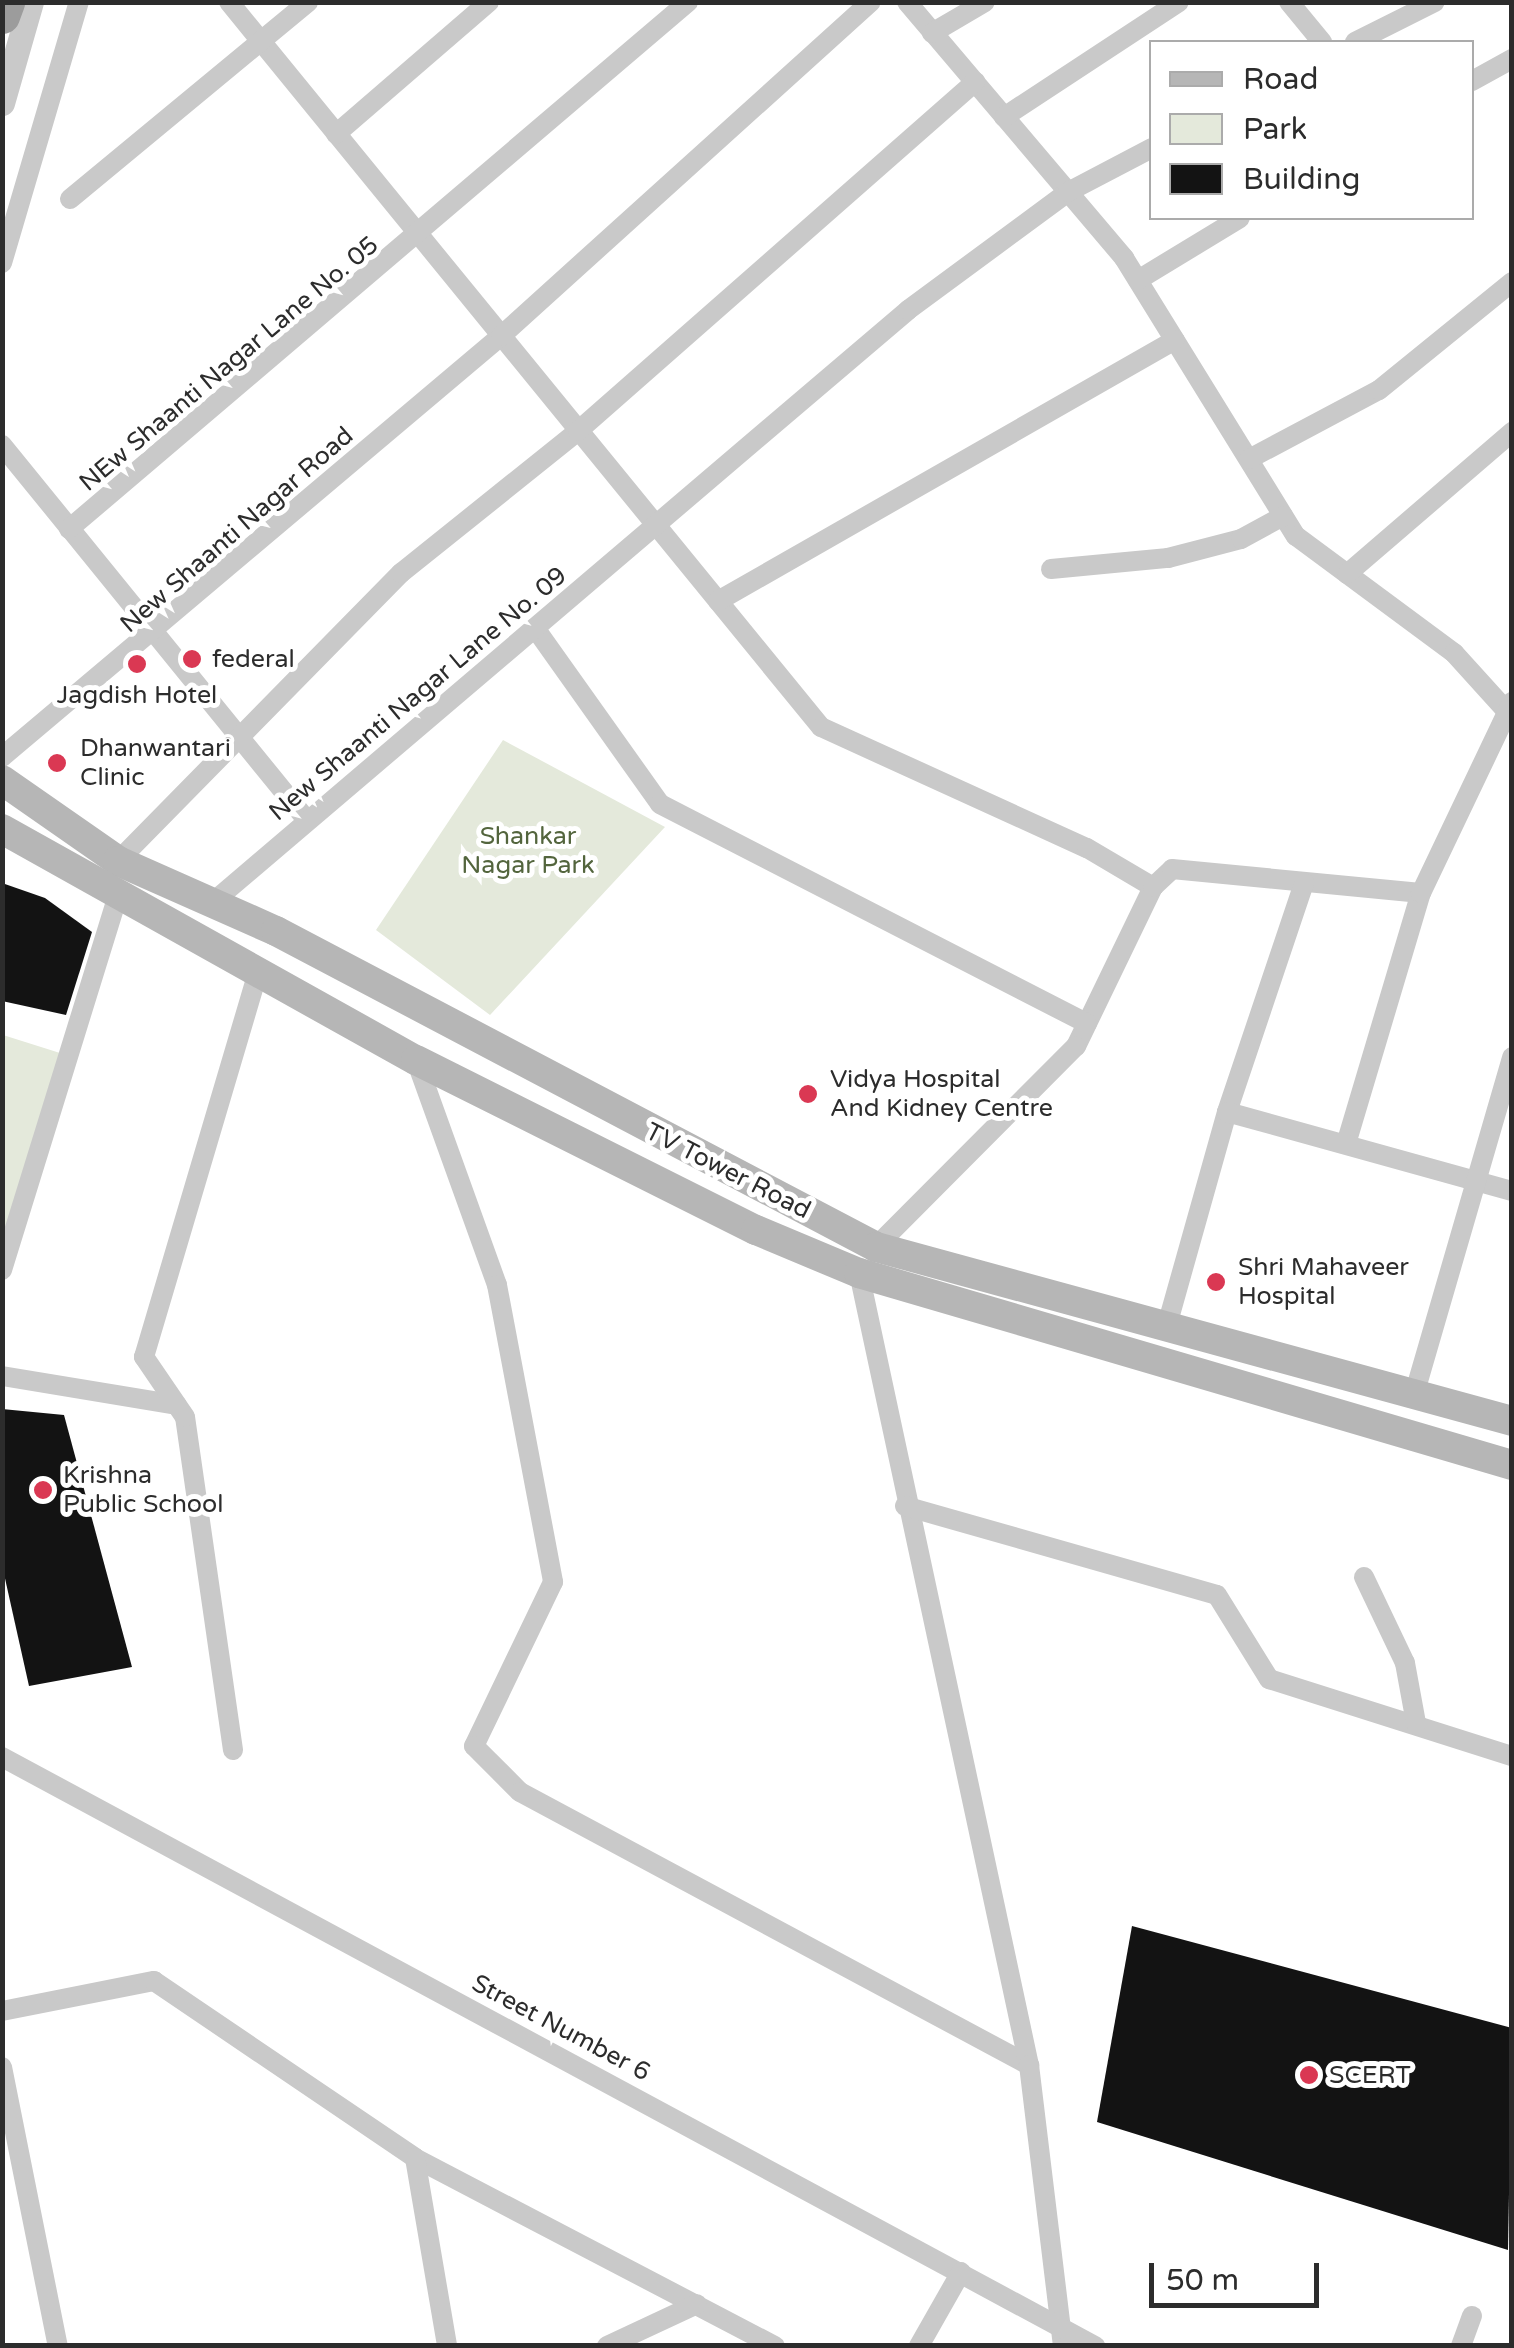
<!DOCTYPE html>
<html>
<head>
<meta charset="utf-8">
<style>
	body { margin:0 }
	#map { position:relative; width:1514px; height:2348px; overflow:hidden; background:#fff; font-family:"Varela Round",sans-serif }
	div>[style] { position:absolute }
	.green>* { inset:0; background:#e4e9db }
	.building>* { inset:0; background:#131313 }
	.minor>* { height:20px; margin:-10px; padding:0 10px; transform-origin:10px; border-radius:10px; background:#c9c9c9 }
	.tertiary>* { height:25px; margin:-12.5px; padding:0 12.5px; transform-origin:12.5px; border-radius:12.5px; background:#c9c9c9 }
	.secondary>* { height:30px; margin:-15px; padding:0 15px; transform-origin:15px; border-radius:15px; background:#b6b6b6 }
	.trunk>* { height:35px; margin:-17.5px; padding:0 17.5px; transform-origin:17.5px; border-radius:17.5px; background:#9c9c9c }
	.dots>* { width:28px; height:28px; translate:-50% -50%; box-sizing:border-box; border:5px solid #fff; border-radius:50% }
	span { translate:-50% -50%; white-space:nowrap; text-align:center; line-height:1.15; -webkit-text-stroke:10px #fff; paint-order:stroke }
	.street-label { font-size:25px; color:#2c2c2c }
	.poi-label { font-size:25px; color:#2c2c2c }
	.left { translate:0 -50%; text-align:left }
	.park-label { font-size:25px; color:#53653d }
	.frame { position:absolute; inset:0; border:5px solid #2c2c2c; pointer-events:none }
	.legend { position:absolute; left:1149px; top:40px; width:325px; height:180px; box-sizing:border-box; background:#fff; border:2px solid #ababab; margin:0; padding:12px 18px; list-style:none; font-size:30px; color:#2c2c2c }
	.legend li { display:flex; align-items:center; gap:20px; height:50px }
	.legend b { width:50px; border:2px solid #ababab }
	.scale { position:absolute; left:1149px; top:2263px; width:170px; height:45px; box-sizing:border-box; border:5px solid #2c2c2c; border-top:0; padding-left:12px; font-size:30px; line-height:35px; white-space:nowrap; color:#2c2c2c; -webkit-text-stroke:8px #fff; paint-order:stroke }
</style>
</head>
<body>
<div id="map">
	<div class="green">
		<div style="clip-path:polygon(503px 740px,665px 827px,490px 1015px,376px 930px)"></div>
		<div style="clip-path:polygon(3px 1035px,60px 1053px,3px 1270px)"></div>
	</div>
	<div class="building">
		<div style="clip-path:polygon(2px 883px,45px 898px,92px 932px,66px 1015px,2px 1001px)"></div>
		<div style="clip-path:polygon(2px 1409px,64px 1415px,132px 1667px,29px 1686px,2px 1565px)"></div>
		<div style="clip-path:polygon(1132px 1926px,1512px 2028px,1508px 2250px,1097px 2122px)"></div>
	</div>
	<div class="minor">
		<div style="left:229px;top:2px;width:936px;rotate:50.77deg"></div>
		<div style="left:821px;top:727px;width:292px;rotate:24.5deg"></div>
		<div style="left:1087px;top:848px;width:77px;rotate:30.6deg"></div>
		<div style="left:1153px;top:887px;width:177px;rotate:115.8deg"></div>
		<div style="left:1076px;top:1046px;width:284px;rotate:134.9deg"></div>
		<div style="left:907px;top:2px;width:336px;rotate:49.7deg"></div>
		<div style="left:1124px;top:258px;width:327px;rotate:58.3deg"></div>
		<div style="left:1296px;top:536px;width:197px;rotate:36.5deg"></div>
		<div style="left:1454px;top:653px;width:86px;rotate:47.8deg"></div>
		<div style="left:1289px;top:2px;width:52px;rotate:50.5deg"></div>
		<div style="left:932px;top:33px;width:61px;rotate:-30.3deg"></div>
		<div style="left:1355px;top:42px;width:89px;rotate:-26.6deg"></div>
		<div style="left:1472px;top:81px;width:46px;rotate:-28.8deg"></div>
		<div style="left:1004px;top:117px;width:209px;rotate:-33.3deg"></div>
		<div style="left:336px;top:134px;width:202px;rotate:-40.8deg"></div>
		<div style="left:70px;top:199px;width:309px;rotate:-39.6deg"></div>
		<div style="left:2px;top:263px;width:272px;rotate:-73.6deg"></div>
		<div style="left:1138px;top:280px;width:119px;rotate:-31.3deg"></div>
		<div style="left:2px;top:445px;width:482px;rotate:50.9deg"></div>
		<div style="left:1249px;top:459px;width:147px;rotate:-28deg"></div>
		<div style="left:1379px;top:390px;width:171px;rotate:-39.1deg"></div>
		<div style="left:69px;top:529px;width:813px;rotate:-40.41deg"></div>
		<div style="left:1051px;top:569px;width:118px;rotate:-5.4deg"></div>
		<div style="left:1168px;top:558px;width:75px;rotate:-14.6deg"></div>
		<div style="left:1241px;top:539px;width:48px;rotate:-28.7deg"></div>
		<div style="left:1347px;top:574px;width:218px;rotate:-40.7deg"></div>
		<div style="left:718px;top:601px;width:526px;rotate:-29.73deg"></div>
		<div style="left:535px;top:628px;width:216px;rotate:54.6deg"></div>
		<div style="left:660px;top:804px;width:480px;rotate:27.2deg"></div>
		<div style="left:2px;top:757px;width:653px;rotate:-40.15deg"></div>
		<div style="left:501px;top:336px;width:498px;rotate:-42.1deg"></div>
		<div style="left:118px;top:861px;width:404px;rotate:-45.5deg"></div>
		<div style="left:401px;top:573px;width:227px;rotate:-38.7deg"></div>
		<div style="left:578px;top:431px;width:529px;rotate:-41.32deg"></div>
		<div style="left:1153px;top:887px;width:26px;rotate:-43deg"></div>
		<div style="left:1172px;top:869px;width:250px;rotate:5.5deg"></div>
		<div style="left:213px;top:902px;width:913px;rotate:-40.42deg"></div>
		<div style="left:908px;top:310px;width:199px;rotate:-36.4deg"></div>
		<div style="left:1068px;top:192px;width:95px;rotate:-27.6deg"></div>
		<div style="left:416px;top:1060px;width:239px;rotate:70.2deg"></div>
		<div style="left:497px;top:1285px;width:302px;rotate:79.3deg"></div>
		<div style="left:553px;top:1582px;width:182px;rotate:115.7deg"></div>
		<div style="left:474px;top:1746px;width:65px;rotate:45deg"></div>
		<div style="left:520px;top:1792px;width:578px;rotate:28.21deg"></div>
		<div style="left:1227px;top:1112px;width:242px;rotate:-71.4deg"></div>
		<div style="left:1346px;top:1144px;width:262px;rotate:-73.4deg"></div>
		<div style="left:1421px;top:893px;width:212px;rotate:-64.5deg"></div>
		<div style="left:2px;top:1270px;width:386px;rotate:-72.8deg"></div>
		<div style="left:859px;top:1273px;width:810px;rotate:77.89deg"></div>
		<div style="left:1029px;top:2065px;width:283px;rotate:83.1deg"></div>
		<div style="left:1166px;top:1329px;width:225px;rotate:-74.3deg"></div>
		<div style="left:1227px;top:1112px;width:296px;rotate:15.5deg"></div>
		<div style="left:2px;top:1376px;width:177px;rotate:9.4deg"></div>
		<div style="left:1414px;top:1395px;width:352px;rotate:-73.8deg"></div>
		<div style="left:905px;top:1506px;width:324px;rotate:15.9deg"></div>
		<div style="left:1217px;top:1595px;width:99px;rotate:58.2deg"></div>
		<div style="left:1269px;top:1679px;width:255px;rotate:17.6deg"></div>
		<div style="left:1364px;top:1577px;width:95px;rotate:64.5deg"></div>
		<div style="left:1405px;top:1663px;width:61px;rotate:79.6deg"></div>
		<div style="left:233px;top:1750px;width:336px;rotate:-98.2deg"></div>
		<div style="left:185px;top:1417px;width:73px;rotate:-124.3deg"></div>
		<div style="left:144px;top:1357px;width:405px;rotate:-73.5deg"></div>
		<div style="left:2px;top:1757px;width:1242px;rotate:28.32deg"></div>
		<div style="left:2px;top:2011px;width:155px;rotate:-11.2deg"></div>
		<div style="left:154px;top:1981px;width:315px;rotate:34.1deg"></div>
		<div style="left:415px;top:2158px;width:406px;rotate:27.6deg"></div>
		<div style="left:2px;top:2067px;width:285px;rotate:78.7deg"></div>
		<div style="left:415px;top:2158px;width:191px;rotate:80.3deg"></div>
		<div style="left:607px;top:2346px;width:99px;rotate:-25deg"></div>
		<div style="left:919px;top:2346px;width:85px;rotate:-60.4deg"></div>
		<div style="left:1461px;top:2346px;width:32px;rotate:-70deg"></div>
	</div>
	<div class="tertiary">
		<div style="left:2px;top:103px;width:105px;rotate:-74deg"></div>
	</div>
	<div class="secondary">
		<div style="left:2px;top:780px;width:141px;rotate:34.9deg"></div>
		<div style="left:118px;top:861px;width:173px;rotate:23.9deg"></div>
		<div style="left:276px;top:931px;width:678px;rotate:27.77deg"></div>
		<div style="left:876px;top:1247px;width:659px;rotate:15.3deg"></div>
		<div style="left:2px;top:829px;width:474px;rotate:29.2deg"></div>
		<div style="left:416px;top:1060px;width:380px;rotate:26.6deg"></div>
		<div style="left:756px;top:1230px;width:112px;rotate:22.7deg"></div>
		<div style="left:859px;top:1273px;width:681px;rotate:16.38deg"></div>
	</div>
	<div class="trunk">
		<div style="left:2px;top:16px;width:15px;rotate:-70deg"></div>
	</div>
	<div class="dots">
		<div style="left:192px;top:659px;background:#da3853"></div>
		<div style="left:137px;top:664px;background:#da3853"></div>
		<div style="left:57px;top:763px;background:#da3853"></div>
		<div style="left:808px;top:1094px;background:#da3853"></div>
		<div style="left:1216px;top:1282px;background:#da3853"></div>
		<div style="left:43px;top:1490px;background:#da3853"></div>
		<div style="left:1309px;top:2075px;background:#da3853"></div>
	</div>
	<div class="street-label">
		<span style="left:229px;top:364px;rotate:-40deg">NEw Shaanti Nagar Lane No. 05</span>
		<span style="left:237px;top:530px;rotate:-41deg">New Shaanti Nagar Road</span>
		<span style="left:418px;top:694px;rotate:-40deg">New Shaanti Nagar Lane No. 09</span>
		<span style="left:728px;top:1171px;rotate:27deg">TV Tower Road</span>
		<span style="left:561px;top:2028px;rotate:28deg">Street Number 6</span>
	</div>
	<div class="poi-label">
		<span class="left" style="left:212px;top:659px">federal</span>
		<span style="left:137px;top:695px">Jagdish Hotel</span>
		<span class="left" style="left:80px;top:763px">Dhanwantari<br>Clinic</span>
		<span class="left" style="left:830px;top:1094px">Vidya Hospital<br>And Kidney Centre</span>
		<span class="left" style="left:1238px;top:1282px">Shri Mahaveer<br>Hospital</span>
		<span class="left" style="left:63px;top:1490px">Krishna<br>Public School</span>
		<span class="left" style="left:1329px;top:2075px">SCERT</span>
	</div>
	<div class="park-label">
		<span style="left:528px;top:851px">Shankar<br>Nagar Park</span>
	</div>
	<div class="frame"></div>
	<ul class="legend">
	<li><b style="height:12px;background:#b6b6b6"></b>Road</li>
	<li><b style="height:28px;background:#e4e9db"></b>Park</li>
	<li><b style="height:28px;background:#131313"></b>Building</li>
	</ul>
	<div class="scale">50 m</div>
</div>
</body>
</html>
